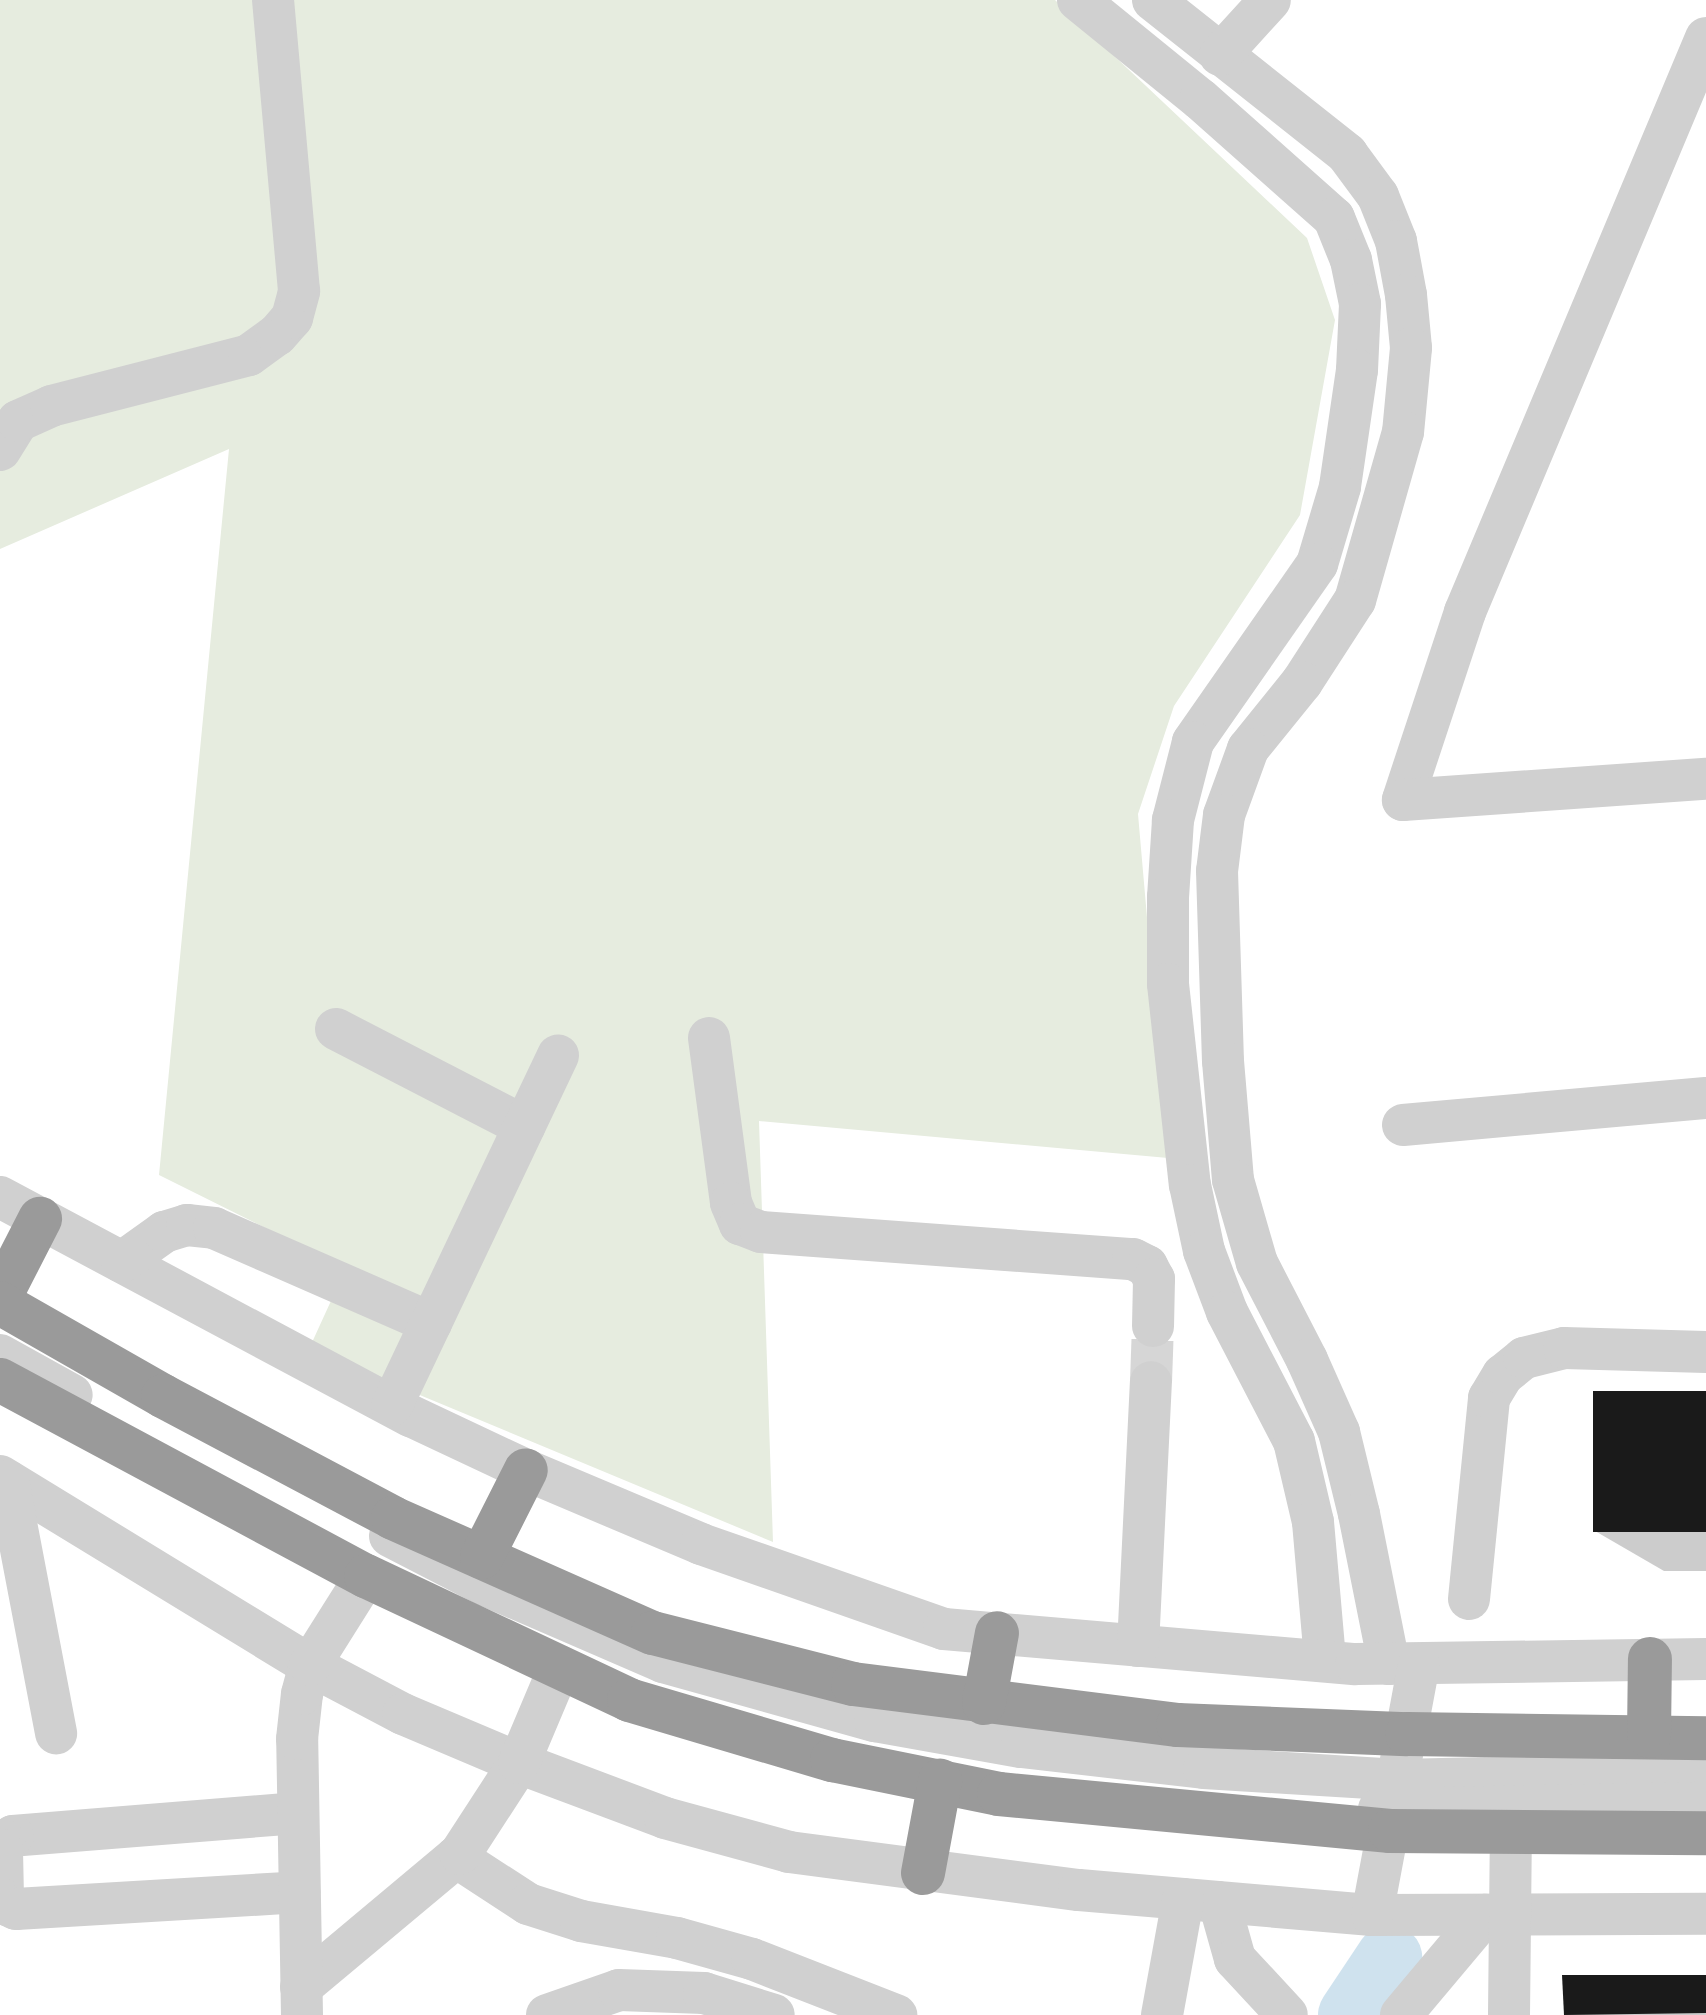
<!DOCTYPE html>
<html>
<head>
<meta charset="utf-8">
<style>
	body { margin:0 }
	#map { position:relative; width:1706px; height:2015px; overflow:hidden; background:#fff; font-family:"Exo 2",sans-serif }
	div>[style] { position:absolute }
	.green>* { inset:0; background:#e6ecdf }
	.shadow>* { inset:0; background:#0003 }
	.river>* { height:66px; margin:-33px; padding:0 33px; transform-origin:33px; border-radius:33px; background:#cfe2ee }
	.building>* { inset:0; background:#1a1a1a }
	.minor-tunnel>* { height:42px; margin-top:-21px; transform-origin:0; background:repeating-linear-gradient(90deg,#d6d6d6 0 42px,transparent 0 63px) }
	.minor>* { height:42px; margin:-21px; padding:0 21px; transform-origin:21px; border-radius:21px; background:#d0d0d0 }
	.highway>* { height:44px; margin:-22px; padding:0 22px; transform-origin:22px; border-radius:22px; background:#9a9a9a }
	span { translate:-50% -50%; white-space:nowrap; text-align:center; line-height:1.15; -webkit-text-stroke:8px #fff; paint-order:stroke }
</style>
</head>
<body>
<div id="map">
	<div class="green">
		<div style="clip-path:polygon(0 0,1055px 0,1307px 238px,1335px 320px,1300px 515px,1174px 706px,1138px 814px,1168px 1158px,759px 1121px,773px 1542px,309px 1349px,346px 1268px,159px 1175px,229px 449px,0 549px)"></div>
	</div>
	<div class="shadow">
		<div style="clip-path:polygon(1706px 1393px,1706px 1571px,1664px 1571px,1595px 1531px)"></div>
		<div style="clip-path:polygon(1564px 1977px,1706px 1977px,1706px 2015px,1566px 2015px)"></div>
	</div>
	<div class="river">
		<div style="left:1351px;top:2015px;width:69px;rotate:-56.3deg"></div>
	</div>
	<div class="building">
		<div style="clip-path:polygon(1593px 1391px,1706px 1391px,1706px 1532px,1593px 1532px)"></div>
		<div style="clip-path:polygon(1562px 1975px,1706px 1975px,1706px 2013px,1564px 2015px)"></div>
	</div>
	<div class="minor-tunnel">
		<div style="left:1151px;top:1382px;width:56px;rotate:-88deg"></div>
	</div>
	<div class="minor">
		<div style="left:1078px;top:0;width:157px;rotate:39.1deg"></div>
		<div style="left:1200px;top:99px;width:179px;rotate:41.6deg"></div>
		<div style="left:1334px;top:218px;width:45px;rotate:68deg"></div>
		<div style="left:1351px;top:260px;width:45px;rotate:78.4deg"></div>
		<div style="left:1360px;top:304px;width:66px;rotate:92.6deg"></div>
		<div style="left:1357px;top:370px;width:118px;rotate:98.3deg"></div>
		<div style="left:1340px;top:487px;width:80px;rotate:106.6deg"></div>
		<div style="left:1317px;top:564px;width:217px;rotate:124.9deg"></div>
		<div style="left:1193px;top:742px;width:81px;rotate:104.4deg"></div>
		<div style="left:1173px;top:820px;width:77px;rotate:93.7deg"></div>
		<div style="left:1168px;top:897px;width:87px;rotate:90deg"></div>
		<div style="left:1168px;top:984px;width:202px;rotate:83.8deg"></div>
		<div style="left:1190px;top:1185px;width:67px;rotate:78deg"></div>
		<div style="left:1204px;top:1251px;width:65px;rotate:69.3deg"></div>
		<div style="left:1227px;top:1312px;width:145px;rotate:62.6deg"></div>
		<div style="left:1294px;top:1441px;width:83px;rotate:76.8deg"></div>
		<div style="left:1313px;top:1522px;width:138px;rotate:85deg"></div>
		<div style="left:1153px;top:0;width:248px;rotate:38.4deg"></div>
		<div style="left:1347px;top:154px;width:52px;rotate:53.6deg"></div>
		<div style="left:1378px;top:196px;width:48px;rotate:68.2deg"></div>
		<div style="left:1396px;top:241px;width:55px;rotate:79.5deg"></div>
		<div style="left:1406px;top:295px;width:53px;rotate:84.6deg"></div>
		<div style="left:1411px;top:348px;width:84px;rotate:95.4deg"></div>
		<div style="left:1403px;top:432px;width:175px;rotate:105.9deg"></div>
		<div style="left:1355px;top:600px;width:98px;rotate:122.9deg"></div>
		<div style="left:1302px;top:682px;width:86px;rotate:128.9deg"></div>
		<div style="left:1248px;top:749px;width:70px;rotate:110deg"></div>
		<div style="left:1224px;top:815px;width:56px;rotate:97.1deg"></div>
		<div style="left:1217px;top:871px;width:190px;rotate:88.2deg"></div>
		<div style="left:1223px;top:1061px;width:119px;rotate:85.2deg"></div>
		<div style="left:1233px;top:1180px;width:86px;rotate:73.9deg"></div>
		<div style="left:1257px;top:1263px;width:109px;rotate:62.7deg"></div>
		<div style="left:1307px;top:1360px;width:79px;rotate:66deg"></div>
		<div style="left:1339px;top:1432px;width:84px;rotate:76.3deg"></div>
		<div style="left:1359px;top:1514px;width:153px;rotate:78.7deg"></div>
		<div style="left:1706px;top:38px;width:623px;rotate:112.78deg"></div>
		<div style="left:1465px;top:612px;width:198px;rotate:108.3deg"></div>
		<div style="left:1403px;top:800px;width:304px;rotate:-4deg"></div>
		<div style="left:1220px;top:55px;width:74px;rotate:-47.7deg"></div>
		<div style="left:0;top:450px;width:34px;rotate:-58deg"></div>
		<div style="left:18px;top:421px;width:36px;rotate:-24deg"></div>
		<div style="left:51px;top:406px;width:204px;rotate:-14.4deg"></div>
		<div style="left:249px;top:355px;width:34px;rotate:-36deg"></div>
		<div style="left:277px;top:335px;width:23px;rotate:-49deg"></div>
		<div style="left:292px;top:318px;width:28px;rotate:-75deg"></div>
		<div style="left:299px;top:291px;width:292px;rotate:-95.1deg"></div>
		<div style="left:336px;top:1029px;width:212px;rotate:27.3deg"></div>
		<div style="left:709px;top:1038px;width:166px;rotate:82.4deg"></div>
		<div style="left:731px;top:1203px;width:23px;rotate:67deg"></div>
		<div style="left:740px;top:1224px;width:22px;rotate:21deg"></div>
		<div style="left:761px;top:1232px;width:373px;rotate:4.2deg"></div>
		<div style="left:1133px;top:1259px;width:16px;rotate:27deg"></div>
		<div style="left:1147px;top:1266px;width:15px;rotate:62deg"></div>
		<div style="left:1154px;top:1279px;width:47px;rotate:91.2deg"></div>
		<div style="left:1403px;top:1125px;width:304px;rotate:-5.1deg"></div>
		<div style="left:0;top:1197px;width:466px;rotate:28.1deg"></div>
		<div style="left:411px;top:1416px;width:127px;rotate:25.2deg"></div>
		<div style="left:526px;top:1470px;width:190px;rotate:22.9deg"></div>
		<div style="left:701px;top:1544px;width:257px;rotate:19.3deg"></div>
		<div style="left:944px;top:1629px;width:413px;rotate:4.9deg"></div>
		<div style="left:1356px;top:1664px;width:350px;rotate:-0.8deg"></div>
		<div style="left:122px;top:1262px;width:52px;rotate:-35.5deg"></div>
		<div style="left:164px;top:1232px;width:24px;rotate:-17deg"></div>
		<div style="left:187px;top:1225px;width:27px;rotate:6deg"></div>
		<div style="left:214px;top:1228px;width:237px;rotate:23.6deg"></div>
		<div style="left:0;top:1355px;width:82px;rotate:29.1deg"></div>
		<div style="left:392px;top:1405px;width:387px;rotate:-64.6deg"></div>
		<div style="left:0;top:1476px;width:363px;rotate:31.4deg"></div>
		<div style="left:310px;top:1665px;width:105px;rotate:27.8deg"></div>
		<div style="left:403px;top:1714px;width:126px;rotate:22.9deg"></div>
		<div style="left:519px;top:1763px;width:156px;rotate:20.6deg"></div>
		<div style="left:665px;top:1818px;width:129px;rotate:15.3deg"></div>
		<div style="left:789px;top:1852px;width:292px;rotate:7.5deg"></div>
		<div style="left:1079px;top:1890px;width:294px;rotate:4.9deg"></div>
		<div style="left:1372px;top:1915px;width:334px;rotate:-0.2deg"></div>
		<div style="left:8px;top:1481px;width:257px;rotate:79.2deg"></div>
		<div style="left:390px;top:1536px;width:107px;rotate:27.3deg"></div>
		<div style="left:485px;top:1585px;width:194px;rotate:23.4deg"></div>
		<div style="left:663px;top:1662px;width:220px;rotate:15.6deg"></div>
		<div style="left:875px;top:1721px;width:148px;rotate:10.1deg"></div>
		<div style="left:1021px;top:1747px;width:184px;rotate:6.5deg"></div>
		<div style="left:1204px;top:1768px;width:195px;rotate:3.5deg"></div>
		<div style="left:1399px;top:1780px;width:307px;rotate:-1.3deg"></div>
		<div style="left:1469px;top:1599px;width:202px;rotate:-84.3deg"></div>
		<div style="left:1489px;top:1398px;width:27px;rotate:-59deg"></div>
		<div style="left:1503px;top:1375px;width:27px;rotate:-39deg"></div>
		<div style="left:1524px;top:1358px;width:41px;rotate:-14deg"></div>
		<div style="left:1564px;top:1348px;width:142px;rotate:1.6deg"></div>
		<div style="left:1138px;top:1646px;width:264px;rotate:-87.2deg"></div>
		<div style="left:1379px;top:1809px;width:327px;rotate:-1.1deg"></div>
		<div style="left:298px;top:1813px;width:286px;rotate:175.4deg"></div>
		<div style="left:13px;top:1836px;width:9px;rotate:148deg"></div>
		<div style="left:5px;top:1841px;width:9px;rotate:108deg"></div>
		<div style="left:2px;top:1850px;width:49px;rotate:88.8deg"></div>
		<div style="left:3px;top:1899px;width:7px;rotate:56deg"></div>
		<div style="left:7px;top:1905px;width:10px;rotate:24deg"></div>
		<div style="left:16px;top:1909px;width:284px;rotate:-3.4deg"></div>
		<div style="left:456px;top:1857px;width:86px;rotate:33.1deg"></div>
		<div style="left:528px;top:1904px;width:56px;rotate:17.8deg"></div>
		<div style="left:581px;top:1921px;width:97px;rotate:10deg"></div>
		<div style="left:677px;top:1938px;width:78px;rotate:15.6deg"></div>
		<div style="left:752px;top:1959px;width:155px;rotate:21.3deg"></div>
		<div style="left:1219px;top:1902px;width:59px;rotate:74.3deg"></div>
		<div style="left:1235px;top:1959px;width:76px;rotate:47.1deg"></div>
		<div style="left:1372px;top:1915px;width:255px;rotate:-79.4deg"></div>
		<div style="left:301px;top:1987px;width:207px;rotate:-39.9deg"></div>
		<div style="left:460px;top:1854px;width:108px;rotate:-57deg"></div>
		<div style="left:519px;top:1763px;width:105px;rotate:-67.1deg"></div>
		<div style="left:302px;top:2015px;width:276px;rotate:-91deg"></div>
		<div style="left:297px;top:1739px;width:45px;rotate:-83.7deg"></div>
		<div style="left:302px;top:1694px;width:30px;rotate:-75deg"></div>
		<div style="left:310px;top:1665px;width:105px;rotate:-57.8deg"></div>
		<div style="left:547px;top:2015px;width:76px;rotate:-19.1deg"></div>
		<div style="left:619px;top:1990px;width:85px;rotate:2deg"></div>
		<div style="left:704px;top:1993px;width:73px;rotate:17.4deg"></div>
		<div style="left:1162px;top:2015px;width:118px;rotate:-79.7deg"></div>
		<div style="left:1401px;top:2015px;width:131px;rotate:-50deg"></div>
		<div style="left:1509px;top:2015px;width:181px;rotate:-89.4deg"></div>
	</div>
	<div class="highway">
		<div style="left:0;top:1297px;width:88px;rotate:-62.9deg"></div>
		<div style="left:0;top:1303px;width:188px;rotate:29.7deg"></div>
		<div style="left:163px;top:1396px;width:260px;rotate:27.9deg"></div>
		<div style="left:393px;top:1518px;width:284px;rotate:23.9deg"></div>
		<div style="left:653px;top:1633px;width:206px;rotate:14.3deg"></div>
		<div style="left:853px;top:1684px;width:328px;rotate:7.2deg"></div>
		<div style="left:1178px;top:1725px;width:229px;rotate:2.3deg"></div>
		<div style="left:1407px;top:1734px;width:299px;rotate:0.8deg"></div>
		<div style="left:0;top:1380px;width:415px;rotate:28.2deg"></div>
		<div style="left:366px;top:1576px;width:291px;rotate:25.2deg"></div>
		<div style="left:629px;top:1700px;width:212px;rotate:16.5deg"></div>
		<div style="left:832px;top:1760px;width:170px;rotate:11.5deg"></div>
		<div style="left:999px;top:1794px;width:393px;rotate:5.4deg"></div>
		<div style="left:1390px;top:1831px;width:316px;rotate:0.4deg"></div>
		<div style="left:482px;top:1557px;width:97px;rotate:-63.2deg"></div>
		<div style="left:984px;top:1703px;width:71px;rotate:-79.5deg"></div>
		<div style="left:1649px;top:1736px;width:77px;rotate:-89.3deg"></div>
		<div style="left:923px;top:1873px;width:94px;rotate:-79.5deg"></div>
	</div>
</div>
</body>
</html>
